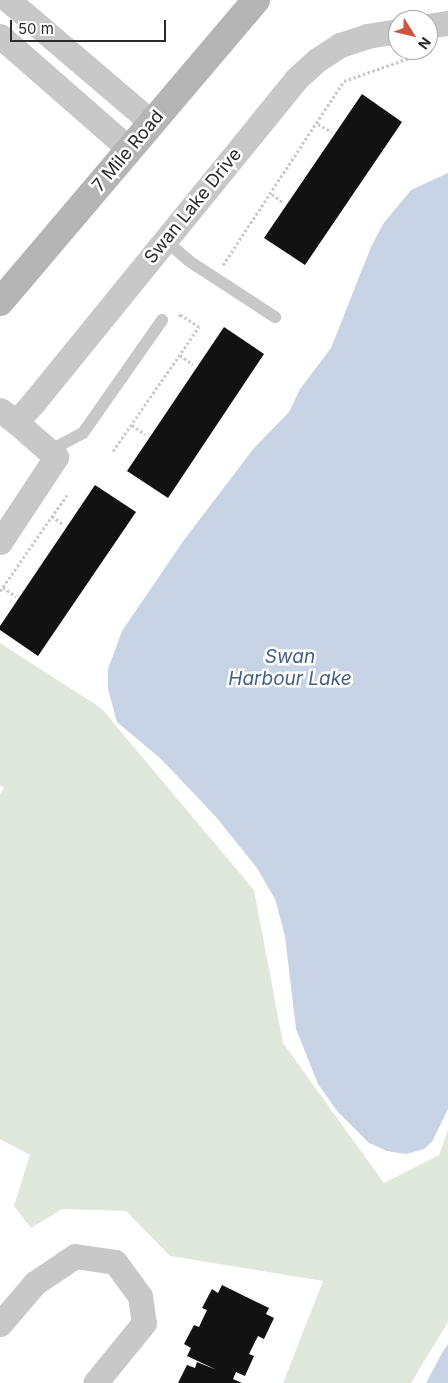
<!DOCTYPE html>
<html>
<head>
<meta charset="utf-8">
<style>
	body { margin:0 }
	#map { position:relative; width:448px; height:1383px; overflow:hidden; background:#fff; font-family:Inter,sans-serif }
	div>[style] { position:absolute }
	.green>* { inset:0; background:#dfe8da }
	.water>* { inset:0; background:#c8d4e5 }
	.building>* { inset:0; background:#121212 }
	.path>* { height:3px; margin-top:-1.5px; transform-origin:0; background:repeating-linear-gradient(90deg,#c8c8c8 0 2.5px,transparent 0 5px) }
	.lane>* { height:12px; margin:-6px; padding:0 6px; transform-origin:6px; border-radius:6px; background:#c8c8c8 }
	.street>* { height:25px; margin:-12.5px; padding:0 12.5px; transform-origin:12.5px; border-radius:12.5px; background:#c8c8c8 }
	.secondary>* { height:28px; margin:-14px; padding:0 14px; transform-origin:14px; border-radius:14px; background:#b5b5b5 }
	span { translate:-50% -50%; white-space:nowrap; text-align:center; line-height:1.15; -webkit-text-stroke:5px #fff; paint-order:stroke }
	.street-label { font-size:18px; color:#2b2b2b }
	.water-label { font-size:19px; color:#445e83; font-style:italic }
	.north { position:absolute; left:388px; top:10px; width:50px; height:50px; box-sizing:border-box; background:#fff; border:1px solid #aaa; border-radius:50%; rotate:126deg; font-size:14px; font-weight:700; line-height:20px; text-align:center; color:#2b2b2b }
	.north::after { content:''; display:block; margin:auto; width:18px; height:22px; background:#ce5441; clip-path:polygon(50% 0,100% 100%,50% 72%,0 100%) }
	.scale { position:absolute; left:10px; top:20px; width:156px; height:22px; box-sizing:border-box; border:2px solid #2b2b2b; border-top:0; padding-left:6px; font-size:15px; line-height:18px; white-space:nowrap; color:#2b2b2b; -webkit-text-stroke:4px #fff; paint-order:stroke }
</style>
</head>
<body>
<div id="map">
	<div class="green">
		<div style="clip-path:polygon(0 643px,101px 708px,254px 890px,283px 1043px,384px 1183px,439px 1155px,448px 1130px,448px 1322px,411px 1383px,283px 1383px,323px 1281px,170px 1256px,126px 1211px,62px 1209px,31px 1228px,14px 1206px,30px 1155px,0 1139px,0 794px,4px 788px,0 785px)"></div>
	</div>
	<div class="water">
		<div style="clip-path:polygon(448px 173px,448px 1109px,432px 1142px,424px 1149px,406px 1154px,387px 1151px,369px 1143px,337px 1111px,318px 1084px,296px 1029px,285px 936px,275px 899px,257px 868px,216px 817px,161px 759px,117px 722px,108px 689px,108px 669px,122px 631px,184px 540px,254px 448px,289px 412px,300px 389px,331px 348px,371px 247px,383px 224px,411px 190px)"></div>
		<div style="clip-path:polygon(448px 1344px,448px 1383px,426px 1383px,442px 1353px)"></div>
	</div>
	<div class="building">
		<div style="clip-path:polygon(362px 94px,402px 122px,305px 265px,264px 238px)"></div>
		<div style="clip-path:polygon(224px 327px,264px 354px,168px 498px,127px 471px)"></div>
		<div style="clip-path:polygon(95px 485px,136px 512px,38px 656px,0 630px,0 626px)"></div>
		<div style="clip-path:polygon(222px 1285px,269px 1308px,266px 1314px,274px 1318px,264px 1339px,258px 1336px,249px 1354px,254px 1356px,245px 1376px,236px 1372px,233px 1379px,242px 1383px,178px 1383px,187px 1365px,195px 1368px,197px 1362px,217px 1370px,187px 1356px,191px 1348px,184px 1344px,194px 1325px,199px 1327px,207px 1310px,202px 1308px,212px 1289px,218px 1293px)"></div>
	</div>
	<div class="path">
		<div style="left:318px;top:124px;width:16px;rotate:30deg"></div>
		<div style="left:272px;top:194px;width:15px;rotate:37deg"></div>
		<div style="left:223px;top:265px;width:220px;rotate:-56.7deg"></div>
		<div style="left:344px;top:81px;width:93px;rotate:-19.4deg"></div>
		<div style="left:180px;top:355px;width:16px;rotate:35deg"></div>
		<div style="left:132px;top:425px;width:16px;rotate:35deg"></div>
		<div style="left:113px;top:451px;width:151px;rotate:-55.3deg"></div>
		<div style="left:199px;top:327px;width:22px;rotate:-146deg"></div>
		<div style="left:181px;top:315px;width:4px;rotate:166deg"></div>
		<div style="left:52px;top:516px;width:15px;rotate:37deg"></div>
		<div style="left:3px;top:587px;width:16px;rotate:35deg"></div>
		<div style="left:0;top:591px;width:117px;rotate:-55.1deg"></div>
	</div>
	<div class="lane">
		<div style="left:165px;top:240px;width:32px;rotate:41deg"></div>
		<div style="left:189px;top:261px;width:103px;rotate:33.1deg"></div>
		<div style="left:49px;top:451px;width:38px;rotate:-28deg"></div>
		<div style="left:83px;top:433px;width:138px;rotate:-55deg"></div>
	</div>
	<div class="street">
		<div style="left:8px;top:0;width:188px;rotate:40.5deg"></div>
		<div style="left:428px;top:26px;width:20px;rotate:-9deg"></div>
		<div style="left:0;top:36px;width:171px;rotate:41.2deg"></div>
		<div style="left:0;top:410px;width:20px;rotate:37deg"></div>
		<div style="left:16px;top:422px;width:25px;rotate:-48deg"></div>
		<div style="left:33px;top:403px;width:417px;rotate:-50.9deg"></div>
		<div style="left:296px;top:79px;width:28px;rotate:-42deg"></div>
		<div style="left:317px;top:60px;width:27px;rotate:-33deg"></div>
		<div style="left:340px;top:45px;width:28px;rotate:-18deg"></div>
		<div style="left:367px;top:36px;width:31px;rotate:-9deg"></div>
		<div style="left:0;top:542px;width:102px;rotate:-56.6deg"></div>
		<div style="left:56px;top:457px;width:53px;rotate:-138.8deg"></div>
		<div style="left:0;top:1324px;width:54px;rotate:-49.5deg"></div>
		<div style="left:35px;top:1283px;width:48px;rotate:-34deg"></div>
		<div style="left:75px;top:1256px;width:40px;rotate:8.5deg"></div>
		<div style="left:115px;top:1262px;width:42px;rotate:53.7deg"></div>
		<div style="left:140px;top:1296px;width:27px;rotate:82deg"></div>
		<div style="left:144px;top:1323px;width:77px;rotate:129.2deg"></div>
	</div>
	<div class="secondary">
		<div style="left:0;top:302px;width:396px;rotate:-49.7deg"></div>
	</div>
	<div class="street-label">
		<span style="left:128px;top:151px;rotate:-50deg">7 Mile Road</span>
		<span style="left:193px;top:206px;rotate:-51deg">Swan Lake Drive</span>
	</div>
	<div class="water-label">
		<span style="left:290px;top:668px">Swan<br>Harbour Lake</span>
	</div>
	<div class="north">N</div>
	<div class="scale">50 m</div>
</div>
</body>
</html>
